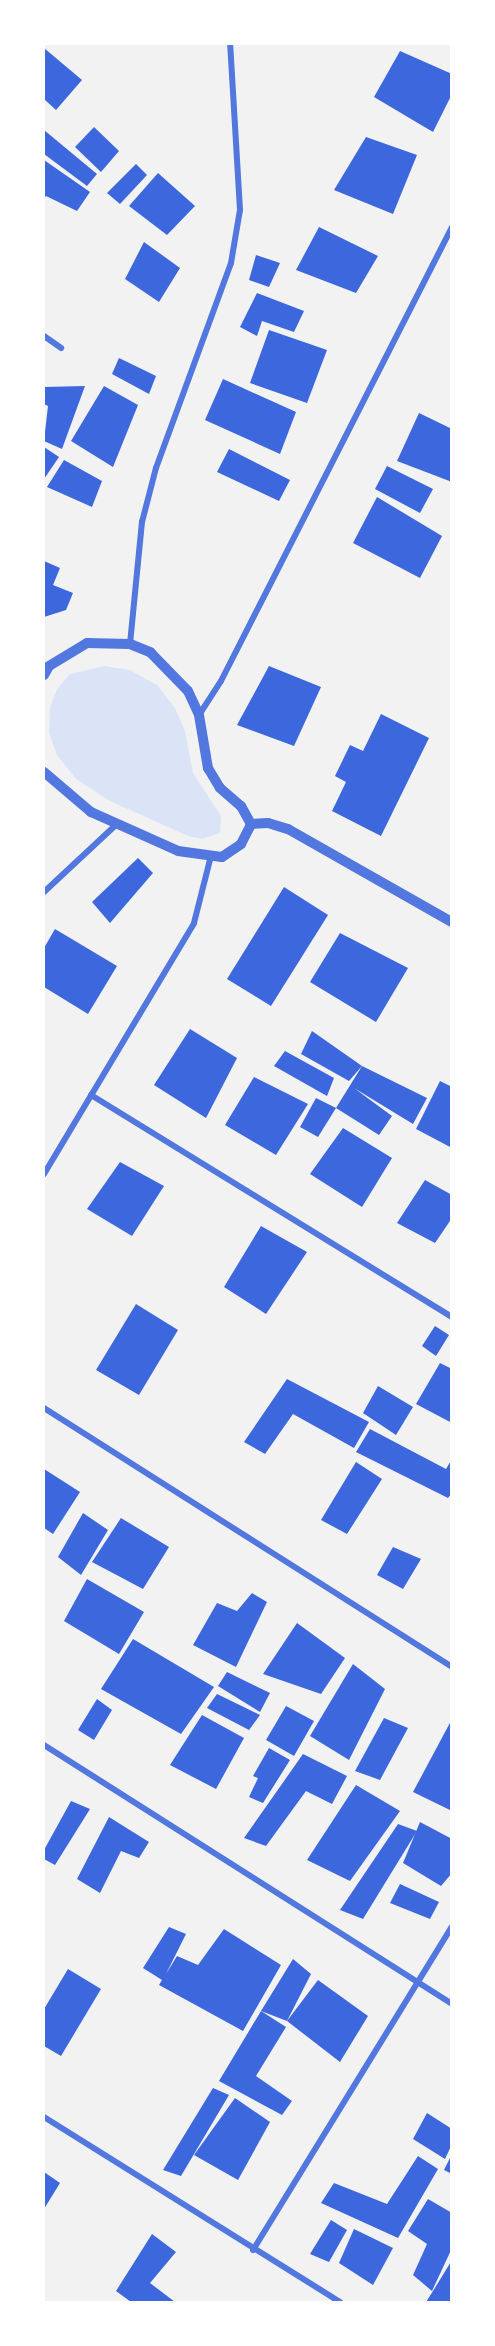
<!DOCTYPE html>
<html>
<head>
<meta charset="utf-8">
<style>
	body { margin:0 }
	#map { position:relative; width:495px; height:2346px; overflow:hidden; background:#f2f2f2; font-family:Rubik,sans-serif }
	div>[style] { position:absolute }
	.green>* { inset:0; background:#dbe4f7 }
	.building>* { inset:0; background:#3d67dc }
	.minor>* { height:6px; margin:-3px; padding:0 3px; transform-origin:3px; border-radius:3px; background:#5277de }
	.tertiary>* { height:10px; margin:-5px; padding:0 5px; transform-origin:5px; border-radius:5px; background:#5277de }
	span { translate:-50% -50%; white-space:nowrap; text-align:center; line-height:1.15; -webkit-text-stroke:4.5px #fff; paint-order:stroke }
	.frame { position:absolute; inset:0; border:45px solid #fff; pointer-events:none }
</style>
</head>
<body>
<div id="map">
	<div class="green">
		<div style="clip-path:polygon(104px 666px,130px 670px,157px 685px,175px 708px,185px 731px,193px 773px,221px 816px,220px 833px,202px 839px,188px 836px,110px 801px,76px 779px,57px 755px,49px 733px,50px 707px,57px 689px,70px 674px)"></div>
	</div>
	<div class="building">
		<div style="clip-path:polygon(44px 48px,82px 80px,56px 110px,44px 99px)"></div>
		<div style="clip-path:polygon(400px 51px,452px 74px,452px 94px,433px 132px,374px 97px)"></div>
		<div style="clip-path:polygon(94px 127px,119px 151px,101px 172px,75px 147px)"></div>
		<div style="clip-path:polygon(44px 130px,97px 174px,87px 186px,44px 154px)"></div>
		<div style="clip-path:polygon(366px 137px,417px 155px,393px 214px,334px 190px)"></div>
		<div style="clip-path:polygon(44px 160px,90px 192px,77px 211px,46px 196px,44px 198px)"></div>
		<div style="clip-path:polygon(136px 164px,147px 175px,120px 204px,107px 193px)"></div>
		<div style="clip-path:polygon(158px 173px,195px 206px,167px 235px,129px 206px)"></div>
		<div style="clip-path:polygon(319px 227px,378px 256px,356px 293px,296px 270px)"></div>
		<div style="clip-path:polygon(144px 242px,180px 268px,159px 302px,125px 279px)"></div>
		<div style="clip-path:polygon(256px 255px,280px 263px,269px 287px,249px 280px)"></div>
		<div style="clip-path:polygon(257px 293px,304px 311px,294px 332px,262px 321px,257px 336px,240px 327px)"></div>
		<div style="clip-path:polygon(269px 330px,327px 350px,307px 403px,250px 383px)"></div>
		<div style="clip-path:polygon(119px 358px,156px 376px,149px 394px,112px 374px)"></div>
		<div style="clip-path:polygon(223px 379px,296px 412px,280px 454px,205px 420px)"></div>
		<div style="clip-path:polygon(85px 386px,62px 449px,44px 441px,48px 406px,44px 404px,44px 387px)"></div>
		<div style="clip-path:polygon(104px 386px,138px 405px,113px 467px,71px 441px)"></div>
		<div style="clip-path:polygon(419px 413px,452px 429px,452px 482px,397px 461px)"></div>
		<div style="clip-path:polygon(44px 447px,59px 457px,44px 479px)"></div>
		<div style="clip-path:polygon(229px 449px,290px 480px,279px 501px,217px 472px)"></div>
		<div style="clip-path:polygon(64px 460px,102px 481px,92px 507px,47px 487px)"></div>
		<div style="clip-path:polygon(387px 466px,433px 489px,420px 513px,375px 489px)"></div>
		<div style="clip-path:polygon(377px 497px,442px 536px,420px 578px,353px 543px)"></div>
		<div style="clip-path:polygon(44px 561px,60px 568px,53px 585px,73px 593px,66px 610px,44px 617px)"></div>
		<div style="clip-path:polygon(269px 666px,321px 687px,294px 746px,237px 725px)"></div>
		<div style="clip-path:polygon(381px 714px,429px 738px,381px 836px,332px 811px,346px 782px,335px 776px,350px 745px,363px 751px)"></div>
		<div style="clip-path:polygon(138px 858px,153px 873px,110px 923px,92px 902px)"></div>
		<div style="clip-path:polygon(284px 887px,328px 915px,271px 1006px,227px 979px)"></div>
		<div style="clip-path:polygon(55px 929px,117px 966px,88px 1014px,44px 987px,44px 948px)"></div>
		<div style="clip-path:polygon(340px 933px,408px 968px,376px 1022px,310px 982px)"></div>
		<div style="clip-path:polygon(190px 1029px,237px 1058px,206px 1118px,154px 1085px)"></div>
		<div style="clip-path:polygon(312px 1031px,362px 1066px,349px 1081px,301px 1054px)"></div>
		<div style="clip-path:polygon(285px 1051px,334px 1078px,327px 1096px,274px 1066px)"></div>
		<div style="clip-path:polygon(362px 1066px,427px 1098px,413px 1124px,354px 1088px,392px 1116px,379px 1135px,336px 1108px)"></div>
		<div style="clip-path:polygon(254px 1077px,308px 1104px,276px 1155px,225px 1125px)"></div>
		<div style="clip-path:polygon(440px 1081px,452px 1087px,452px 1148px,416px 1129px)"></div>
		<div style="clip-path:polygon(316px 1098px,336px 1108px,318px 1137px,300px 1127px)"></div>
		<div style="clip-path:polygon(343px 1128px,392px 1158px,362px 1207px,310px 1174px)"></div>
		<div style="clip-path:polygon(120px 1162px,164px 1186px,132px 1236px,87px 1209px)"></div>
		<div style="clip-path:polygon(425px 1180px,452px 1195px,452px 1218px,435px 1243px,397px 1223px)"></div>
		<div style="clip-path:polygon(261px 1226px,307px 1252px,266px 1314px,224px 1287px)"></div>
		<div style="clip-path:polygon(136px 1304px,178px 1330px,139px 1395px,96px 1370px)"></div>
		<div style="clip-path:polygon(435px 1326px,449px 1335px,436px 1356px,422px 1346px)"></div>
		<div style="clip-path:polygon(440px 1363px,452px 1369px,452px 1423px,416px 1404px)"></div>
		<div style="clip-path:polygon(287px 1379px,369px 1422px,354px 1448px,293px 1414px,265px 1454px,244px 1442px)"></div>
		<div style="clip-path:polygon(378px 1386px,413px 1407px,396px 1435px,363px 1413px)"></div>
		<div style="clip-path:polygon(370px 1429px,446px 1469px,452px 1459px,452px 1493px,448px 1498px,356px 1452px)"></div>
		<div style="clip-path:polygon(356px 1462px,382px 1479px,347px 1534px,321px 1520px)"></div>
		<div style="clip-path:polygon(44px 1469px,80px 1492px,53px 1534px,44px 1528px)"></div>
		<div style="clip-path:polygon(83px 1513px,108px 1530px,81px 1575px,58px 1557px)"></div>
		<div style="clip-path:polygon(121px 1518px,169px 1547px,143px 1589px,92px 1562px)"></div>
		<div style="clip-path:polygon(393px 1547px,421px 1559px,403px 1589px,377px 1575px)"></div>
		<div style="clip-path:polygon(87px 1579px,144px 1612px,119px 1654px,64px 1621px)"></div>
		<div style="clip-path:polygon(252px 1593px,267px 1602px,236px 1667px,193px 1645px,217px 1603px,237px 1611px)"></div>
		<div style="clip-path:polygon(297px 1623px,345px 1658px,321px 1694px,263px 1674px)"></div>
		<div style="clip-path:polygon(133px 1639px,214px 1687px,181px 1734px,101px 1689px)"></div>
		<div style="clip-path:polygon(353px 1664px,385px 1689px,349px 1760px,310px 1736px)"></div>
		<div style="clip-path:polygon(227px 1672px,270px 1693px,260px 1712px,218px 1686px)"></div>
		<div style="clip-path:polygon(217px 1694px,260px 1715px,249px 1730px,207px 1708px)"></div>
		<div style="clip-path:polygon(97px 1699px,112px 1710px,94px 1740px,78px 1730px)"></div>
		<div style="clip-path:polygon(286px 1706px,314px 1721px,294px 1756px,266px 1740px)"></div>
		<div style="clip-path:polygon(202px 1715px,244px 1738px,216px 1789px,170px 1765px)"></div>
		<div style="clip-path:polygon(384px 1718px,408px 1728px,380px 1780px,355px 1771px)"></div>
		<div style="clip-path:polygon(452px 1719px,452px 1811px,413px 1792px)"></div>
		<div style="clip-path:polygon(269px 1748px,290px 1760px,263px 1803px,249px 1797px,258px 1778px,253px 1776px)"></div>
		<div style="clip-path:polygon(303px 1754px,347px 1776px,332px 1804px,306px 1791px,266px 1846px,244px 1838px)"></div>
		<div style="clip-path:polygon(356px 1785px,400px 1811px,350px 1881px,307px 1860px)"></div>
		<div style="clip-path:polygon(71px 1801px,90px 1809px,55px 1865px,44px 1859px,44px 1850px)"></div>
		<div style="clip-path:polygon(109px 1817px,149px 1842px,139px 1858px,121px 1851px,100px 1893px,77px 1879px)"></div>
		<div style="clip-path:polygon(420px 1822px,452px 1839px,452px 1873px,441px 1886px,403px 1863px)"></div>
		<div style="clip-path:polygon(398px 1824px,417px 1831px,363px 1919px,340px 1910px)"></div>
		<div style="clip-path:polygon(400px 1884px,439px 1902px,430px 1919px,390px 1903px)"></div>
		<div style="clip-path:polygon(169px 1927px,186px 1934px,166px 1974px,177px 1956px,198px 1965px,224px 1929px,281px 1965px,243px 2031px,159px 1985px,162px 1980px,143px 1968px)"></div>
		<div style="clip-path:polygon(293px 1959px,311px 1974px,287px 2021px,261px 2011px)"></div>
		<div style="clip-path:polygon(68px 1969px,101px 1989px,61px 2056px,44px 2046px,44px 2009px)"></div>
		<div style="clip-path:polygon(318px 1980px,368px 2016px,340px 2062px,287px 2021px)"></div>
		<div style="clip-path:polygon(261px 2011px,286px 2027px,256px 2076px,292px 2101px,282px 2115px,219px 2081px)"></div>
		<div style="clip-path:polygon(213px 2088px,229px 2095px,181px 2176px,163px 2170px)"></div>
		<div style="clip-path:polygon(235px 2098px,270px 2122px,238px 2180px,194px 2155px)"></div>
		<div style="clip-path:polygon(427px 2113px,452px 2129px,452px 2144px,445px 2159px,413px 2139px)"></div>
		<div style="clip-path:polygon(452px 2154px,452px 2174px,444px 2170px)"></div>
		<div style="clip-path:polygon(418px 2156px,438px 2169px,398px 2238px,321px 2203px,334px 2183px,387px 2204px)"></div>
		<div style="clip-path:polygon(44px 2172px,60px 2183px,44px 2209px)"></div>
		<div style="clip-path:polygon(428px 2199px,452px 2213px,452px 2248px,432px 2291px,413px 2275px,427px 2244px,408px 2231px)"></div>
		<div style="clip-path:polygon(331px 2220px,347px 2230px,329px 2262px,310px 2254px)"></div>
		<div style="clip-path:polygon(354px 2229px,393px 2248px,373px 2285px,339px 2263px)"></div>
		<div style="clip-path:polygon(152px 2234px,176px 2252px,150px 2283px,175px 2302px,131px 2302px,116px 2291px)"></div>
		<div style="clip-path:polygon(452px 2260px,452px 2302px,426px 2302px,433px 2291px)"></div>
	</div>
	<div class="minor">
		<div style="left:44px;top:336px;width:21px;rotate:35deg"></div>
		<div style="left:130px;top:644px;width:123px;rotate:-84.4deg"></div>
		<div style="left:142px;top:522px;width:56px;rotate:-75.5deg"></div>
		<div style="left:156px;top:468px;width:218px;rotate:-69.9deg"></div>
		<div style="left:231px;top:263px;width:54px;rotate:-80.4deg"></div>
		<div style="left:240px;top:210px;width:166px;rotate:-93.4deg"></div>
		<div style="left:199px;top:715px;width:40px;rotate:-57.1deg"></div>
		<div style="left:221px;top:681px;width:509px;rotate:-63.03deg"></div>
		<div style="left:44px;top:892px;width:100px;rotate:-43deg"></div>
		<div style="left:91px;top:1095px;width:424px;rotate:31.6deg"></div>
		<div style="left:44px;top:1174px;width:292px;rotate:-59.1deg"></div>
		<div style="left:194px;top:923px;width:69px;rotate:-75.8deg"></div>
		<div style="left:44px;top:1408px;width:483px;rotate:32.4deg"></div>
		<div style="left:44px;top:1745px;width:483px;rotate:32.4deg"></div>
		<div style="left:44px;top:2117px;width:349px;rotate:32deg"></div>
		<div style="left:253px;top:2250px;width:379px;rotate:-58.4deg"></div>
	</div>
	<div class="tertiary">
		<div style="left:44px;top:675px;width:10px;rotate:-61deg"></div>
		<div style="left:49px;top:666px;width:44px;rotate:-31.2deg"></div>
		<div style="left:87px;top:643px;width:43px;rotate:1.3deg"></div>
		<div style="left:130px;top:644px;width:22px;rotate:22deg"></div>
		<div style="left:150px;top:652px;width:54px;rotate:45.7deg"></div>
		<div style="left:188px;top:691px;width:26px;rotate:65deg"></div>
		<div style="left:199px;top:715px;width:54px;rotate:80.4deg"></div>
		<div style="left:208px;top:768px;width:23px;rotate:59deg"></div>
		<div style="left:220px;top:788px;width:28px;rotate:41deg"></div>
		<div style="left:241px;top:806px;width:21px;rotate:61deg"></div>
		<div style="left:44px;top:772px;width:62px;rotate:40.4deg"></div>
		<div style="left:91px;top:812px;width:95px;rotate:24.1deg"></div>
		<div style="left:178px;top:851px;width:44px;rotate:7.8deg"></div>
		<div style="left:222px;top:857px;width:23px;rotate:-34deg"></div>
		<div style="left:241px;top:844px;width:22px;rotate:-63deg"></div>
		<div style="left:251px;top:824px;width:17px;rotate:-3deg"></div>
		<div style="left:268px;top:823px;width:21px;rotate:17deg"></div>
		<div style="left:288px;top:829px;width:189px;rotate:29.6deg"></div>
	</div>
	<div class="frame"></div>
</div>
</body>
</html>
